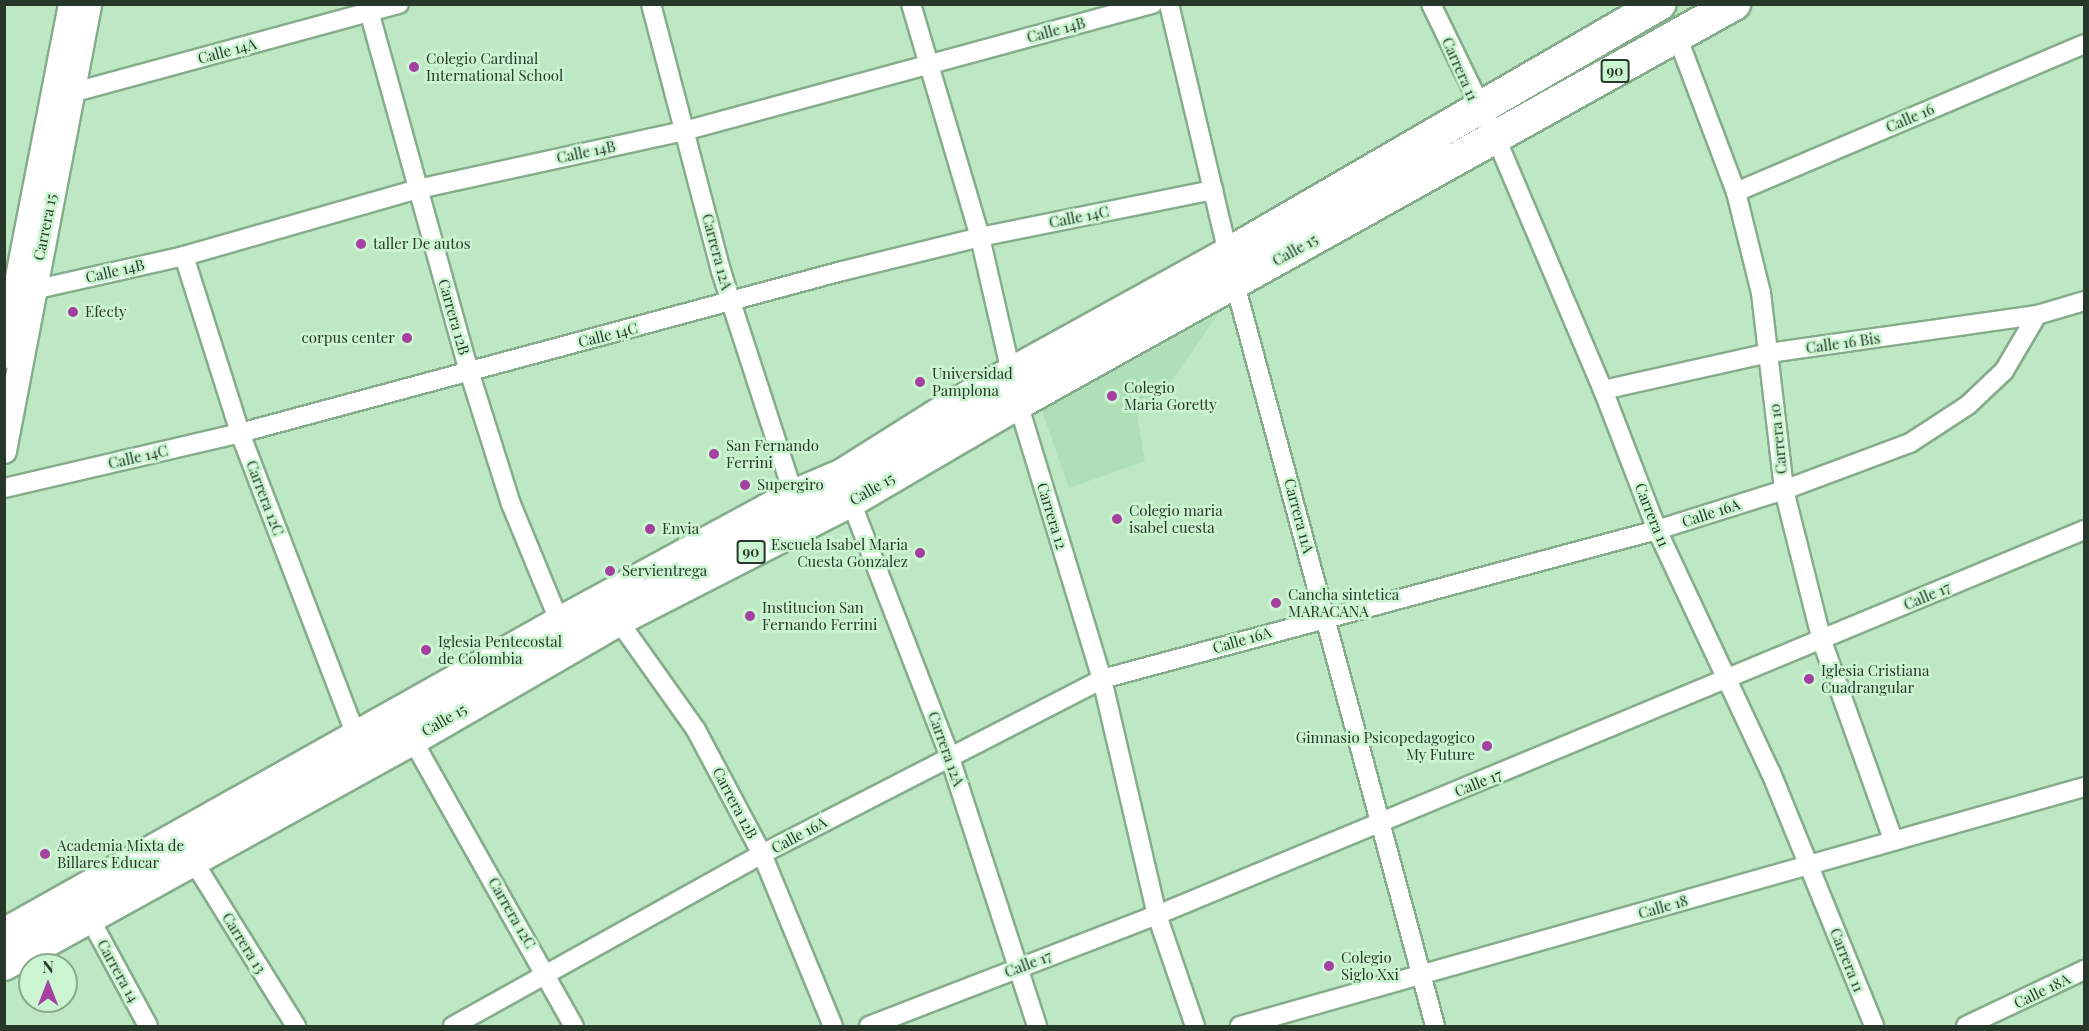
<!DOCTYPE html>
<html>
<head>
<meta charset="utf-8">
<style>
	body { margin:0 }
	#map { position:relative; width:2089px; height:1031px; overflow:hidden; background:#bee8c4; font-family:"Playfair Display",serif }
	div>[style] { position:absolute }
	.built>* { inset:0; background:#aedfb6 }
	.roads { filter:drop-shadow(2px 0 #85ad8b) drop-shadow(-2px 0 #85ad8b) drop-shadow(0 2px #85ad8b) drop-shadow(0 -2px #85ad8b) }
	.minor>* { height:18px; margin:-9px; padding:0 9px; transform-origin:9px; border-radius:9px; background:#fff }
	.tertiary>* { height:24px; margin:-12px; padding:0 12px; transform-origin:12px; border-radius:12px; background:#fff }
	.secondary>* { height:27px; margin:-13.5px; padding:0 13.5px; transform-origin:13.5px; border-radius:13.5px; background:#fff }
	.trunk>* { height:32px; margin:-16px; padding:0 16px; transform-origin:16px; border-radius:16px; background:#fff }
	.dots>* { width:16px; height:16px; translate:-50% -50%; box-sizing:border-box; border:3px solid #cbf5d1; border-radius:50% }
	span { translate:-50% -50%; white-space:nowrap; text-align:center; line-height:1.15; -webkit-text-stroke:5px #cbf5d1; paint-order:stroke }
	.shield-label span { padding:2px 4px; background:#cbf5d1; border:2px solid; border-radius:4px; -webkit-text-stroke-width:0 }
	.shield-label { font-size:14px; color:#273729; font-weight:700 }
	.street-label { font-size:15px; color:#273729 }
	.poi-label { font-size:15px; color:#273729 }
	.left { translate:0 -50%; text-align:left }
	.right { translate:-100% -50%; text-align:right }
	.frame { position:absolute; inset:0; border:6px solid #273729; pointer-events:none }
	.north { position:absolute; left:18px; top:953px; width:60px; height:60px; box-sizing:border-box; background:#cbf5d1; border:2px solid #89a98e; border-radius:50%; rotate:0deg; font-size:16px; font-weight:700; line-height:24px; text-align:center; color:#273729 }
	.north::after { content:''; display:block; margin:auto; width:21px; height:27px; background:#a63fa2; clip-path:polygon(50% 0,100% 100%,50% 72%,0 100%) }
</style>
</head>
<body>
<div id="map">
	<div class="built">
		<div style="clip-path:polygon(1218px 314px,1171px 382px,1137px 415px,1145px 461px,1069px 488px,1042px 411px)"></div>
	</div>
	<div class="roads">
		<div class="minor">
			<div style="left:367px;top:4px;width:381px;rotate:74.5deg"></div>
			<div style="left:469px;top:371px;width:139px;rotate:72.5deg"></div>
			<div style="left:511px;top:504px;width:129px;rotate:67.6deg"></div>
			<div style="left:651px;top:4px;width:276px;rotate:75.3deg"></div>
			<div style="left:721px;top:271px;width:237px;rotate:72deg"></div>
			<div style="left:911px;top:4px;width:243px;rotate:73.5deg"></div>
			<div style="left:980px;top:237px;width:170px;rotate:77.1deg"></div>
			<div style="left:1018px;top:403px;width:288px;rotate:73.1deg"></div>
			<div style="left:1102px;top:679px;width:242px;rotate:76.9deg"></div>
			<div style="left:1157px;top:915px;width:117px;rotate:71.1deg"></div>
			<div style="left:1169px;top:4px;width:288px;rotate:76.7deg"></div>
			<div style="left:1235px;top:284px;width:768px;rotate:74.91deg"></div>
			<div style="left:1431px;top:4px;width:149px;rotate:64.1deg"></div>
			<div style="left:1496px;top:138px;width:274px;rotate:67deg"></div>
			<div style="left:1603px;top:390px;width:150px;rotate:68.9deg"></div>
			<div style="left:1657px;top:530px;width:268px;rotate:64.9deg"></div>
			<div style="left:1771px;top:773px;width:273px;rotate:67.8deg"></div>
			<div style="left:1677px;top:36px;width:167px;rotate:69.3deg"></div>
			<div style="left:1736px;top:192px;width:104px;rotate:76.1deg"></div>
			<div style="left:1761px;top:293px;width:198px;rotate:83.3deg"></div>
			<div style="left:1784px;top:490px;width:156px;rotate:75.9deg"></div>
			<div style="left:1822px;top:641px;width:210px;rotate:70.3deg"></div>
			<div style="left:60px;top:91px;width:11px;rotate:10deg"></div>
			<div style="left:71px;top:93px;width:340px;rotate:-15.2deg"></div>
			<div style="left:1736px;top:192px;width:378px;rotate:-23deg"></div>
			<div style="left:184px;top:256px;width:186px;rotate:72.4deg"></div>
			<div style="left:240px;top:433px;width:327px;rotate:69deg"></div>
			<div style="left:25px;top:288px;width:8px;rotate:14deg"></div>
			<div style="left:33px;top:290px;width:155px;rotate:-12.7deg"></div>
			<div style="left:184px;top:256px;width:243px;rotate:-16deg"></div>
			<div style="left:418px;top:189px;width:272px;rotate:-12.3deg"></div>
			<div style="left:684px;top:131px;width:486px;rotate:-15.2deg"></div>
			<div style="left:1603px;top:390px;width:170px;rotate:-12.6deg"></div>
			<div style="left:1769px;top:353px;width:271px;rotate:-8.1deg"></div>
			<div style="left:2037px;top:315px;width:49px;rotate:-16.6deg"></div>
			<div style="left:4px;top:488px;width:242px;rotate:-13.1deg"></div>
			<div style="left:240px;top:433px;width:623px;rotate:-15.06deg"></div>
			<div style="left:842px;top:271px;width:142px;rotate:-13.8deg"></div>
			<div style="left:980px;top:237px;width:238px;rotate:-11.4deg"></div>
			<div style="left:848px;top:494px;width:280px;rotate:68.8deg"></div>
			<div style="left:949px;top:755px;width:285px;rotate:72deg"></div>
			<div style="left:613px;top:613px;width:143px;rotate:54.6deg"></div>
			<div style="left:696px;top:730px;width:140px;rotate:62deg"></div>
			<div style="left:762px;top:854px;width:186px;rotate:67.6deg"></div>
			<div style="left:412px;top:739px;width:330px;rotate:60.6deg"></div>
			<div style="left:192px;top:859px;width:197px;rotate:58.1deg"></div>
			<div style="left:88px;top:915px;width:126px;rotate:61.6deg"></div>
			<div style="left:453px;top:1026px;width:354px;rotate:-29.1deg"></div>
			<div style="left:762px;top:854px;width:382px;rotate:-27.2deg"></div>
			<div style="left:1102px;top:679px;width:575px;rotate:-15.03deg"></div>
			<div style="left:1657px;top:530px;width:133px;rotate:-17.5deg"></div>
			<div style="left:1784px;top:490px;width:134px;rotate:-20.5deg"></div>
			<div style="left:1910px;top:443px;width:69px;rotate:-33.2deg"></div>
			<div style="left:1968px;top:405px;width:50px;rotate:-43.4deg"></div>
			<div style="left:2004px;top:371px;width:65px;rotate:-59.5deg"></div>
			<div style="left:869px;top:1026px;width:309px;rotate:-21.1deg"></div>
			<div style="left:1157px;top:915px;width:1004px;rotate:-22.55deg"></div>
			<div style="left:1240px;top:1026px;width:877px;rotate:-15.81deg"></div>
			<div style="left:1966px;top:1026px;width:131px;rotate:-25.4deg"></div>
		</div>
		<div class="tertiary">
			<div style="left:4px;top:451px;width:455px;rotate:-79.2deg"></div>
		</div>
		<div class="secondary">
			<div style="left:4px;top:354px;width:357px;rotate:-79deg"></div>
		</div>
		<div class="trunk">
			<div style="left:4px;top:935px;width:638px;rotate:-29.3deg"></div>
			<div style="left:560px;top:623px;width:266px;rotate:-28.5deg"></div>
			<div style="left:794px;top:496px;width:53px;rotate:-23.2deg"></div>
			<div style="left:843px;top:475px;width:128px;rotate:-32.2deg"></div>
			<div style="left:951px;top:407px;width:316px;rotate:-28.9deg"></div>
			<div style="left:1228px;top:254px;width:499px;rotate:-30.1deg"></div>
			<div style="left:4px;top:964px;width:466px;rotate:-28.9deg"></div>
			<div style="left:412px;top:739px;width:239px;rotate:-30.1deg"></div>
			<div style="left:619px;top:619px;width:259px;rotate:-27.1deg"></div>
			<div style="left:850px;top:501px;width:194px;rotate:-30.3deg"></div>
			<div style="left:1018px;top:403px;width:820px;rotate:-29.13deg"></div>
		</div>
	</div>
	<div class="dots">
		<div style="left:414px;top:67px;background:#a63fa2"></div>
		<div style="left:361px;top:244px;background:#a63fa2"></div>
		<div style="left:73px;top:312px;background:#a63fa2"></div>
		<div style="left:407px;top:338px;background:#a63fa2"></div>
		<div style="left:920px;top:382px;background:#a63fa2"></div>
		<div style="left:1112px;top:396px;background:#a63fa2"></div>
		<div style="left:714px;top:454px;background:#a63fa2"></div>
		<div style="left:745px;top:485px;background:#a63fa2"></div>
		<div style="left:1117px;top:519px;background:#a63fa2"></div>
		<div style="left:650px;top:529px;background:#a63fa2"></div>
		<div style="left:920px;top:553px;background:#a63fa2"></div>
		<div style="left:610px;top:571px;background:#a63fa2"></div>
		<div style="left:1276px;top:603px;background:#a63fa2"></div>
		<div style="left:750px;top:616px;background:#a63fa2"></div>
		<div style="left:426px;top:650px;background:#a63fa2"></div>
		<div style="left:1809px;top:679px;background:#a63fa2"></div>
		<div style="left:1487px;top:746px;background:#a63fa2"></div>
		<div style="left:45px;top:854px;background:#a63fa2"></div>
		<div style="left:1329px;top:966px;background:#a63fa2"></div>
	</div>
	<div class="shield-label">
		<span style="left:1615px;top:71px">90</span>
		<span style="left:751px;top:552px">90</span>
	</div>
	<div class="street-label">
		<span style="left:1056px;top:30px;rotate:-15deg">Calle 14B</span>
		<span style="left:227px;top:51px;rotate:-15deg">Calle 14A</span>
		<span style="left:1460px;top:69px;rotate:66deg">Carrera 11</span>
		<span style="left:1910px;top:118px;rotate:-23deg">Calle 16</span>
		<span style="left:586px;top:152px;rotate:-12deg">Calle 14B</span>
		<span style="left:1079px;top:217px;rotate:-11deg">Calle 14C</span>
		<span style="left:45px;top:227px;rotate:-79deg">Carrera 15</span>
		<span style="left:1295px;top:250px;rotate:-29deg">Calle 15</span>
		<span style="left:717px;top:252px;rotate:75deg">Carrera 12A</span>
		<span style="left:115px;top:271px;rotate:-13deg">Calle 14B</span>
		<span style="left:454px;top:317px;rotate:74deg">Carrera 12B</span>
		<span style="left:608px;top:335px;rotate:-14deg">Calle 14C</span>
		<span style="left:1843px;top:343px;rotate:-8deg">Calle 16 Bis</span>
		<span style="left:1778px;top:439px;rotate:-96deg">Carrera 10</span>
		<span style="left:138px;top:457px;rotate:-13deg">Calle 14C</span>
		<span style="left:872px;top:489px;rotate:-30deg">Calle 15</span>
		<span style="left:265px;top:498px;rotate:69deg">Carrera 12C</span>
		<span style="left:1711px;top:513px;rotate:-18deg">Calle 16A</span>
		<span style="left:1652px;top:515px;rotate:68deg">Carrera 11</span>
		<span style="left:1052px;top:516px;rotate:73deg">Carrera 12</span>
		<span style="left:1299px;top:516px;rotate:75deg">Carrera 11A</span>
		<span style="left:1927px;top:596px;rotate:-23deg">Calle 17</span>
		<span style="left:1242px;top:640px;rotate:-16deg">Calle 16A</span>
		<span style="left:444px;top:720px;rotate:-30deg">Calle 15</span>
		<span style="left:946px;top:749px;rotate:70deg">Carrera 12A</span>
		<span style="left:1478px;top:783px;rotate:-22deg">Calle 17</span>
		<span style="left:735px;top:803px;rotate:62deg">Carrera 12B</span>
		<span style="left:799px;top:835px;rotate:-28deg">Calle 16A</span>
		<span style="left:1663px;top:907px;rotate:-16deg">Calle 18</span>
		<span style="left:512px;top:913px;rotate:60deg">Carrera 12C</span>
		<span style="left:244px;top:943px;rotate:58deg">Carrera 13</span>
		<span style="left:1847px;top:960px;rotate:68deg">Carrera 11</span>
		<span style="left:1028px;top:964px;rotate:-21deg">Calle 17</span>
		<span style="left:118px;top:971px;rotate:61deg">Carrera 14</span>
		<span style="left:2042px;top:991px;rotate:-26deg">Calle 18A</span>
	</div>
	<div class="poi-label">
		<span class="left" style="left:426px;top:67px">Colegio Cardinal<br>International School</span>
		<span class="left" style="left:373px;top:244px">taller De autos</span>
		<span class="left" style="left:85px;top:312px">Efecty</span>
		<span class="right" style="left:395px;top:338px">corpus center</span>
		<span class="left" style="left:932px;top:382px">Universidad<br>Pamplona</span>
		<span class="left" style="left:1124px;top:396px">Colegio<br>Maria Goretty</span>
		<span class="left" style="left:726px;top:454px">San Fernando<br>Ferrini</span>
		<span class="left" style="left:757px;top:485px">Supergiro</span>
		<span class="left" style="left:1129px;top:519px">Colegio maria<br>isabel cuesta</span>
		<span class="left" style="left:662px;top:529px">Envia</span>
		<span class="right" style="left:908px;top:553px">Escuela Isabel Maria<br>Cuesta Gonzalez</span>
		<span class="left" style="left:622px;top:571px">Servientrega</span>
		<span class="left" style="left:1288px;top:603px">Cancha sintetica<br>MARACANA</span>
		<span class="left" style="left:762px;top:616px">Institucion San<br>Fernando Ferrini</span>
		<span class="left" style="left:438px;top:650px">Iglesia Pentecostal<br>de Colombia</span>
		<span class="left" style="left:1821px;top:679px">Iglesia Cristiana<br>Cuadrangular</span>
		<span class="right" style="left:1475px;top:746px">Gimnasio Psicopedagogico<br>My Future</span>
		<span class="left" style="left:57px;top:854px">Academia Mixta de<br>Billares Educar</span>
		<span class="left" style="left:1341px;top:966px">Colegio<br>Siglo Xxi</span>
	</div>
	<div class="frame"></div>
	<div class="north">N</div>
</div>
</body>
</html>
